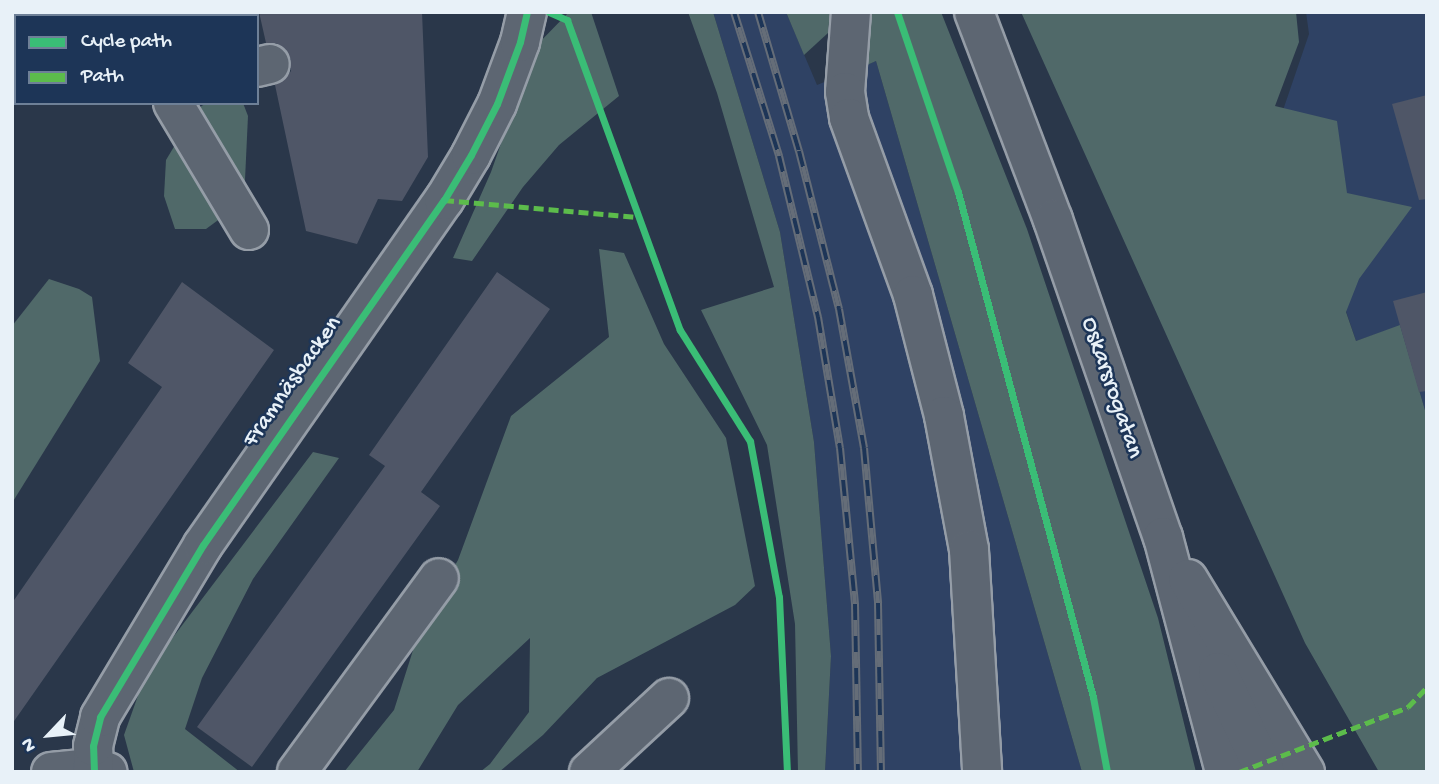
<!DOCTYPE html>
<html>
<head>
<meta charset="utf-8">
<style>
	body { margin:0 }
	#map { position:relative; width:1439px; height:784px; overflow:hidden; background:#2a374a; font-family:"Gochi Hand",sans-serif }
	div>[style] { position:absolute }
	.built>* { inset:0; background:#2f4264 }
	.green>* { inset:0; background:#506969 }
	.building>* { inset:0; background:#4f5667 }
	.roads { filter:drop-shadow(2px 0 #959da7) drop-shadow(-2px 0 #959da7) drop-shadow(0 2px #959da7) drop-shadow(0 -2px #959da7) }
	.minor>* { height:38px; margin:-19px; padding:0 19px; transform-origin:19px; border-radius:19px; background:#5d6672 }
	.rail>* { height:8px; margin-top:-4px; transform-origin:0; background:repeating-linear-gradient(90deg,#1d3557 0 16px,#656d78 0 32px); box-sizing:border-box; border-block:2px solid #656d78 }
	.quiet>* { height:5px; margin-top:-2.5px; transform-origin:0; background:repeating-linear-gradient(90deg,#5cbc4b 0 10px,transparent 0 15px) }
	.cycleway>* { height:7px; margin:-3.5px; padding:0 3.5px; transform-origin:3.5px; border-radius:3.5px; background:#3abd76 }
	span { translate:-50% -50%; white-space:nowrap; text-align:center; line-height:1.15; -webkit-text-stroke:5px #1d3557; paint-order:stroke }
	.street-label { font-size:24px; color:#e8f1f8 }
	.frame { position:absolute; inset:0; border:14px solid #e8f1f8; pointer-events:none }
	.legend { position:absolute; left:14px; top:14px; width:245px; height:91px; box-sizing:border-box; background:#1d3557; border:2px solid #6e8097; margin:0; padding:9px 12px; list-style:none; font-size:21px; color:#e8f1f8 }
	.legend li { display:flex; align-items:center; gap:14px; height:35px }
	.legend b { width:35px; border:2px solid #6e8097 }
	.north { position:absolute; left:14px; top:700px; width:70px; height:70px; -webkit-text-stroke:5px #1d3557; paint-order:stroke; rotate:244deg; font-size:19px; font-weight:700; line-height:28px; text-align:center; color:#e8f1f8 }
	.north::after { content:''; display:block; margin:auto; width:24px; height:32px; background:#e8f1f8; clip-path:polygon(50% 0,100% 100%,50% 72%,0 100%) }
</style>
</head>
<body>
<div id="map">
	<div class="built">
		<div style="clip-path:polygon(713px 12px,786px 12px,817px 85px,876px 61px,1082px 772px,825px 772px,831px 656px,814px 442px,780px 232px)"></div>
		<div style="clip-path:polygon(1306px 12px,1427px 12px,1427px 417px,1400px 326px,1356px 341px,1281px 116px,1309px 34px)"></div>
	</div>
	<div class="green">
		<div style="clip-path:polygon(569px 12px,591px 12px,619px 96px,559px 145px,523px 187px,472px 261px,453px 258px,491px 172px,535px 47px)"></div>
		<div style="clip-path:polygon(688px 12px,713px 12px,780px 232px,814px 442px,831px 656px,825px 772px,798px 772px,795px 624px,767px 445px,701px 310px,774px 287px,717px 93px)"></div>
		<div style="clip-path:polygon(786px 12px,830px 12px,828px 33px,804px 55px)"></div>
		<div style="clip-path:polygon(863px 12px,941px 12px,1027px 229px,1158px 618px,1196px 772px,1082px 772px,876px 61px,858px 69px)"></div>
		<div style="clip-path:polygon(1021px 12px,1296px 12px,1299px 42px,1275px 106px,1337px 121px,1347px 193px,1412px 207px,1359px 279px,1346px 312px,1356px 341px,1400px 325px,1427px 417px,1427px 772px,1379px 772px,1305px 643px)"></div>
		<div style="clip-path:polygon(206px 103px,243px 103px,248px 116px,244px 201px,206px 229px,175px 229px,164px 196px,166px 160px,196px 110px)"></div>
		<div style="clip-path:polygon(599px 249px,624px 253px,664px 344px,726px 438px,755px 586px,735px 605px,597px 678px,543px 735px,499px 772px,480px 772px,490px 764px,529px 712px,530px 638px,458px 705px,417px 772px,344px 772px,394px 710px,422px 622px,458px 560px,511px 416px,609px 337px)"></div>
		<div style="clip-path:polygon(49px 279px,79px 289px,92px 297px,100px 361px,12px 503px,12px 326px)"></div>
		<div style="clip-path:polygon(313px 452px,339px 458px,253px 579px,202px 678px,185px 729px,240px 772px,134px 772px,124px 735px,146px 673px)"></div>
	</div>
	<div class="building">
		<div style="clip-path:polygon(259px 12px,422px 12px,428px 157px,402px 201px,378px 199px,357px 244px,306px 231px,275px 85px,285px 79px,291px 71px,291px 60px,285px 49px,276px 43px,266px 43px)"></div>
		<div style="clip-path:polygon(1427px 95px,1427px 199px,1419px 200px,1392px 104px)"></div>
		<div style="clip-path:polygon(497px 272px,550px 309px,421px 492px,440px 506px,252px 767px,197px 727px,385px 466px,369px 455px)"></div>
		<div style="clip-path:polygon(182px 282px,274px 350px,12px 724px,12px 603px,162px 387px,128px 363px)"></div>
		<div style="clip-path:polygon(1427px 292px,1427px 391px,1419px 392px,1393px 301px)"></div>
	</div>
	<div class="roads">
		<div class="minor">
			<div style="left:117px;top:12px;width:4px;rotate:63deg"></div>
			<div style="left:183px;top:12px;width:4px;rotate:63deg"></div>
			<div style="left:851px;top:12px;width:80px;rotate:94.3deg"></div>
			<div style="left:845px;top:92px;width:26px;rotate:81deg"></div>
			<div style="left:849px;top:118px;width:188px;rotate:70.1deg"></div>
			<div style="left:913px;top:295px;width:125px;rotate:75.6deg"></div>
			<div style="left:944px;top:416px;width:136px;rotate:79.4deg"></div>
			<div style="left:969px;top:550px;width:222px;rotate:86.6deg"></div>
			<div style="left:974px;top:12px;width:222px;rotate:69.2deg"></div>
			<div style="left:1053px;top:220px;width:336px;rotate:70.9deg"></div>
			<div style="left:1163px;top:537px;width:243px;rotate:75.2deg"></div>
			<div style="left:257px;top:67px;width:13px;rotate:-13deg"></div>
			<div style="left:173px;top:103px;width:148px;rotate:59.1deg"></div>
			<div style="left:1188px;top:579px;width:226px;rotate:58.8deg"></div>
			<div style="left:1218px;top:672px;width:110px;rotate:64.8deg"></div>
			<div style="left:51px;top:772px;width:41px;rotate:-5.6deg"></div>
			<div style="left:92px;top:768px;width:16px;rotate:14deg"></div>
			<div style="left:94px;top:772px;width:26px;rotate:-92deg"></div>
			<div style="left:93px;top:746px;width:30px;rotate:-76deg"></div>
			<div style="left:100px;top:717px;width:200px;rotate:-59.1deg"></div>
			<div style="left:203px;top:545px;width:421px;rotate:-55.1deg"></div>
			<div style="left:444px;top:200px;width:52px;rotate:-59deg"></div>
			<div style="left:471px;top:155px;width:57px;rotate:-63deg"></div>
			<div style="left:497px;top:104px;width:66px;rotate:-69.6deg"></div>
			<div style="left:520px;top:42px;width:31px;rotate:-77deg"></div>
			<div style="left:297px;top:772px;width:240px;rotate:-53.8deg"></div>
			<div style="left:589px;top:772px;width:109px;rotate:-42.8deg"></div>
		</div>
	</div>
	<div class="rail">
		<div style="left:734px;top:12px;width:151px;rotate:72.6deg"></div>
		<div style="left:779px;top:156px;width:166px;rotate:76.4deg"></div>
		<div style="left:818px;top:317px;width:133px;rotate:80.5deg"></div>
		<div style="left:840px;top:448px;width:157px;rotate:84.5deg"></div>
		<div style="left:855px;top:604px;width:168px;rotate:89deg"></div>
		<div style="left:758px;top:12px;width:145px;rotate:73.6deg"></div>
		<div style="left:799px;top:151px;width:163px;rotate:75.8deg"></div>
		<div style="left:839px;top:309px;width:141px;rotate:79.8deg"></div>
		<div style="left:864px;top:448px;width:156px;rotate:84.8deg"></div>
		<div style="left:878px;top:603px;width:169px;rotate:89deg"></div>
	</div>
	<div class="quiet">
		<div style="left:444px;top:200px;width:197px;rotate:5deg"></div>
		<div style="left:1239px;top:772px;width:181px;rotate:-21deg"></div>
		<div style="left:1408px;top:707px;width:28px;rotate:-46deg"></div>
	</div>
	<div class="cycleway">
		<div style="left:549px;top:12px;width:20px;rotate:24deg"></div>
		<div style="left:567px;top:20px;width:330px;rotate:70deg"></div>
		<div style="left:680px;top:330px;width:131px;rotate:57.8deg"></div>
		<div style="left:750px;top:441px;width:159px;rotate:79.5deg"></div>
		<div style="left:779px;top:597px;width:175px;rotate:87.4deg"></div>
		<div style="left:897px;top:12px;width:190px;rotate:71.3deg"></div>
		<div style="left:958px;top:192px;width:523px;rotate:75.03deg"></div>
		<div style="left:1093px;top:697px;width:76px;rotate:79.4deg"></div>
		<div style="left:94px;top:772px;width:26px;rotate:-92deg"></div>
		<div style="left:93px;top:746px;width:30px;rotate:-76deg"></div>
		<div style="left:100px;top:717px;width:200px;rotate:-59.1deg"></div>
		<div style="left:203px;top:545px;width:421px;rotate:-55.1deg"></div>
		<div style="left:444px;top:200px;width:52px;rotate:-59deg"></div>
		<div style="left:471px;top:155px;width:57px;rotate:-63deg"></div>
		<div style="left:497px;top:104px;width:66px;rotate:-69.6deg"></div>
		<div style="left:520px;top:42px;width:31px;rotate:-77deg"></div>
	</div>
	<div class="street-label">
		<span style="left:293px;top:382px;rotate:-55deg">Framnäsbacken</span>
		<span style="left:1111px;top:388px;rotate:71deg">Oskarsrogatan</span>
	</div>
	<div class="frame"></div>
	<ul class="legend">
	<li><b style="height:9px;background:#3abd76"></b>Cycle path</li>
	<li><b style="height:9px;background:#5cbc4b"></b>Path</li>
	</ul>
	<div class="north">N</div>
</div>
</body>
</html>
